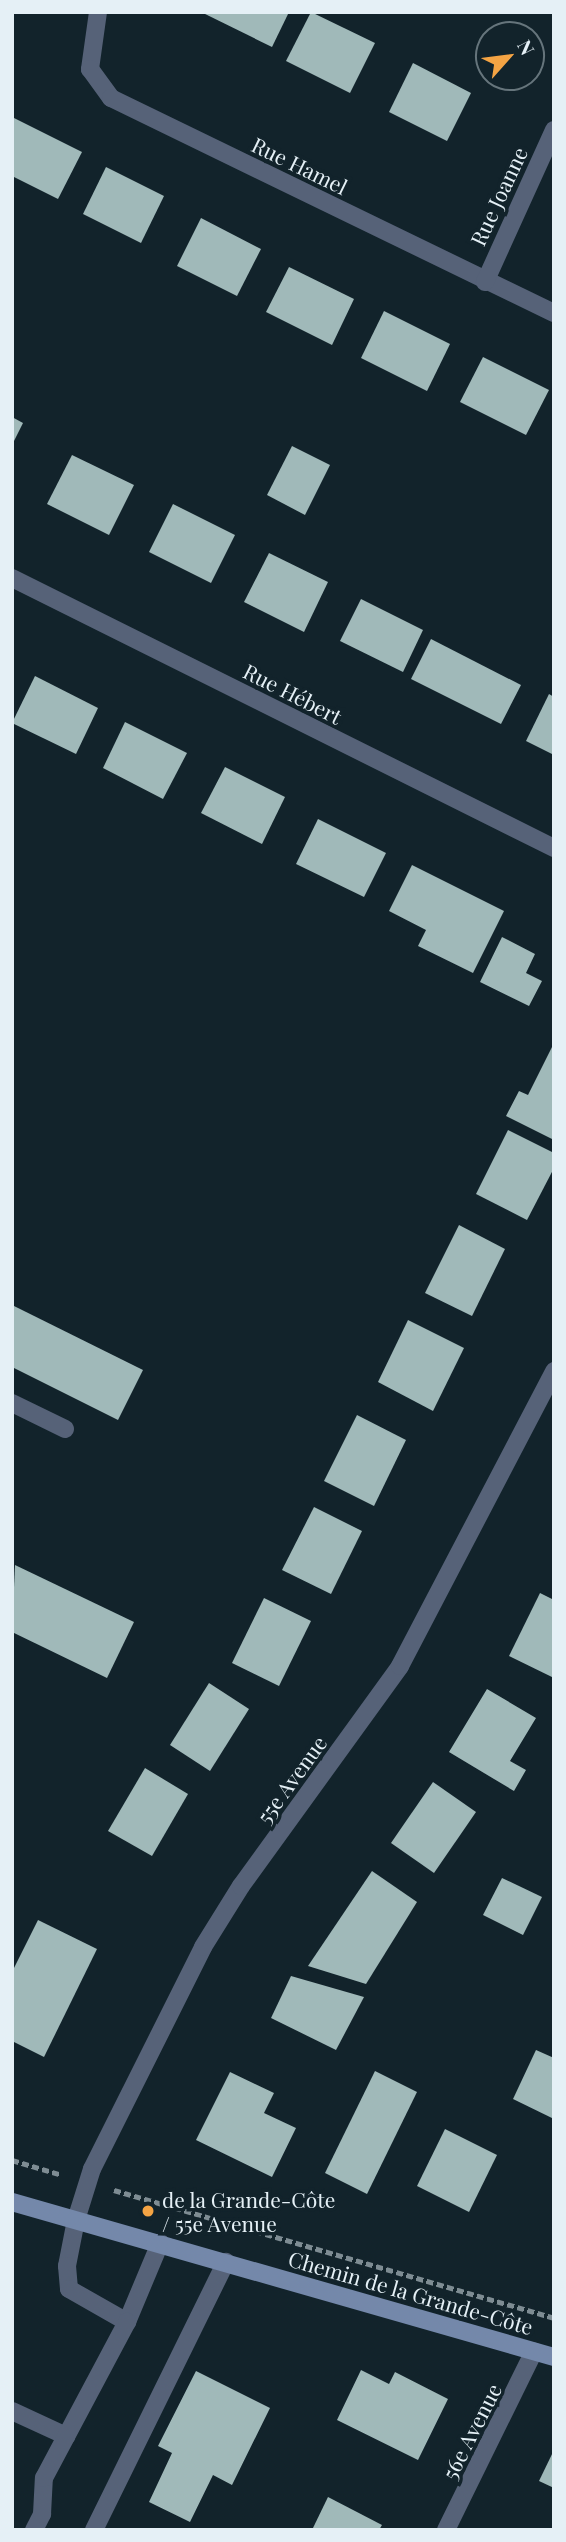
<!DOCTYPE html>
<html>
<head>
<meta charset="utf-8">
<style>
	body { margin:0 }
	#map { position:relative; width:566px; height:2542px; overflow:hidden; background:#12232b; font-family:"Playfair Display",serif }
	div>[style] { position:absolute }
	.building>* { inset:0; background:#a0b9b9 }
	.path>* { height:4.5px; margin-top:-2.25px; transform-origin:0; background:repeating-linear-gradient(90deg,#7e8c93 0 7px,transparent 0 10.5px) }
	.service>* { height:18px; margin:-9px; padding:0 9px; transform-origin:9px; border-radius:9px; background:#566278 }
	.minor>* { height:18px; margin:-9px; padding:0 9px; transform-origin:9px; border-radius:9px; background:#566278 }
	.secondary>* { height:18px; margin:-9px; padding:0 9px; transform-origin:9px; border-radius:9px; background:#7488aa }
	.dots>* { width:19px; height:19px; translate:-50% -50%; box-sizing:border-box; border:4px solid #12232b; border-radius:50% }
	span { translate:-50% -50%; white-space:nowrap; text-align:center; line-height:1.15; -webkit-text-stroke:7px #12232b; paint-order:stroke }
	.street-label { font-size:21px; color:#e5f0f6 }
	.poi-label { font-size:21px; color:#e5f0f6 }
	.left { translate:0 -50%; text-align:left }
	.frame { position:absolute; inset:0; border:14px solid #e5f0f6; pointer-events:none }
	.north { position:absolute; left:475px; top:21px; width:70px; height:70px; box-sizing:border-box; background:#12232b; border:2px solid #66757c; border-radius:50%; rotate:62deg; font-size:19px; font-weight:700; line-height:28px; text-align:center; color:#e5f0f6 }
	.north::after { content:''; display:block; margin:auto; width:24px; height:32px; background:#f4a444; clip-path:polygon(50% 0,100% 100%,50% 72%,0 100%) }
</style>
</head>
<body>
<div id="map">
	<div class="building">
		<div style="clip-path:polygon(201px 12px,289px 12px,272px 47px)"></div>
		<div style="clip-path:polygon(311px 12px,375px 43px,350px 93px,286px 61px)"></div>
		<div style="clip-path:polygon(413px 63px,471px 93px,447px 141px,389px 112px)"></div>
		<div style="clip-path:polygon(14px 118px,82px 152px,58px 199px,12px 176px)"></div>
		<div style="clip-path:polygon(106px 167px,164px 196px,141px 243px,83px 214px)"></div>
		<div style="clip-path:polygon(201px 218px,261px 249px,237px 296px,177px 266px)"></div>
		<div style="clip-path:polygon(289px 267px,354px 299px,332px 345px,266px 312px)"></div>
		<div style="clip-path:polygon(384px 311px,450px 344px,427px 391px,361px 358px)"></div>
		<div style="clip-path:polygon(483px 357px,549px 390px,526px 435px,460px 402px)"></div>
		<div style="clip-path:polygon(12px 417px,23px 423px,12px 445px)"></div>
		<div style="clip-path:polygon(292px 446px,330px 465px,305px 515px,267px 495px)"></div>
		<div style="clip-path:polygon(72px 455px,134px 485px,109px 535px,47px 504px)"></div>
		<div style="clip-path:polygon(173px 504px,235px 535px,211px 583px,149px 552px)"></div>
		<div style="clip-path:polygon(269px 553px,328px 582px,304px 632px,244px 602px)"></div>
		<div style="clip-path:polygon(361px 599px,423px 630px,403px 672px,340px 641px)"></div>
		<div style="clip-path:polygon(431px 639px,521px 685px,501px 724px,411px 679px)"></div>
		<div style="clip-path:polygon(35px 676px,98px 708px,76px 754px,12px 723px)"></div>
		<div style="clip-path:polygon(549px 694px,554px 697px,554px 755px,526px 741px)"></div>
		<div style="clip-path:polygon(125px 722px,187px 753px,163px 799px,103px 768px)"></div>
		<div style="clip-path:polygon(225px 767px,285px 797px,262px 844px,201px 813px)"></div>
		<div style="clip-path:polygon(318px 819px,386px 853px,364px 897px,296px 864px)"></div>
		<div style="clip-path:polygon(412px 865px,504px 911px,473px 973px,418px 946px,426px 930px,389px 911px)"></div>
		<div style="clip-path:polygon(502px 937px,535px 954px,526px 973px,542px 981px,529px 1006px,480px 982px)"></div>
		<div style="clip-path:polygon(554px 1043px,554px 1140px,506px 1116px,519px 1091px,528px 1095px)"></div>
		<div style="clip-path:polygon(508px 1130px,554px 1153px,554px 1168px,527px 1220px,476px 1194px)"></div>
		<div style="clip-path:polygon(459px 1225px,505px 1249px,472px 1316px,425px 1293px)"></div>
		<div style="clip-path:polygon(12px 1305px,143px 1370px,118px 1420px,12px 1367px)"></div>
		<div style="clip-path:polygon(408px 1320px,464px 1348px,433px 1411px,378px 1382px)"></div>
		<div style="clip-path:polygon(357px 1415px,406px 1440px,374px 1506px,324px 1481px)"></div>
		<div style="clip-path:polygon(314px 1507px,362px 1531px,331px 1594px,282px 1570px)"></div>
		<div style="clip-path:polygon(15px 1565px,134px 1622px,107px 1678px,12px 1632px)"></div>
		<div style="clip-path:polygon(540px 1593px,554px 1600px,554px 1678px,509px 1656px)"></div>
		<div style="clip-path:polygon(264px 1598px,311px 1621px,279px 1686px,232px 1663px)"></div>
		<div style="clip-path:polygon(209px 1683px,249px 1709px,210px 1771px,170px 1745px)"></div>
		<div style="clip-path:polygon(487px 1689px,536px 1718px,510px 1761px,526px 1770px,514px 1791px,449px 1752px)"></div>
		<div style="clip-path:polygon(145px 1768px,188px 1794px,152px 1856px,108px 1831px)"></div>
		<div style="clip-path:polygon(433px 1782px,476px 1812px,434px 1873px,391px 1843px)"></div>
		<div style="clip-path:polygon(372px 1871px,417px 1902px,366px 1984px,308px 1966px)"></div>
		<div style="clip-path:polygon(502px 1878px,542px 1897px,523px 1935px,483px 1915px)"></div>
		<div style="clip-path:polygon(38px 1920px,97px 1949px,44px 2057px,12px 2041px,12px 1972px)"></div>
		<div style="clip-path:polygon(291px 1976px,364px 1997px,336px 2050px,271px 2018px)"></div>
		<div style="clip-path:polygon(536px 2050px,554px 2058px,554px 2119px,513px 2099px)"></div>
		<div style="clip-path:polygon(375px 2071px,417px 2092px,367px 2194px,325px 2173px)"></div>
		<div style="clip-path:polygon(230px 2072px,274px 2093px,264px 2113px,296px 2128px,272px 2177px,196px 2140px)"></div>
		<div style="clip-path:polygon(445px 2129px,497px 2155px,469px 2212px,417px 2186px)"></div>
		<div style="clip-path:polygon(361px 2370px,389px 2384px,395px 2372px,448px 2399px,418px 2460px,337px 2420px)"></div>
		<div style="clip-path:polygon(196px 2371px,270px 2408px,232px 2485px,213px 2475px,190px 2522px,149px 2502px,172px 2453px,158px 2446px)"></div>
		<div style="clip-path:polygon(554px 2450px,554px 2488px,539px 2481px)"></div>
		<div style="clip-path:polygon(328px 2497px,382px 2525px,379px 2530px,312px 2530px)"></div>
	</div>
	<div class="path">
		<div style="left:12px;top:2160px;width:52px;rotate:16.7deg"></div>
		<div style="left:114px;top:2190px;width:458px;rotate:16.2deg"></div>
	</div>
	<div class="service">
		<div style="left:12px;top:1403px;width:59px;rotate:26.1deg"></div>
		<div style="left:76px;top:2220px;width:47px;rotate:101.1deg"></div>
		<div style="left:67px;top:2266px;width:23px;rotate:85deg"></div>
		<div style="left:69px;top:2289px;width:67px;rotate:29.6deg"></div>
		<div style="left:127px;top:2322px;width:86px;rotate:-67.3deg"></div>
		<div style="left:12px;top:2411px;width:60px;rotate:24.8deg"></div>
		<div style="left:34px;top:2530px;width:18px;rotate:-63deg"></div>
		<div style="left:42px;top:2514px;width:36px;rotate:-87deg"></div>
		<div style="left:44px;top:2478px;width:177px;rotate:-62deg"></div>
		<div style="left:94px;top:2530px;width:299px;rotate:-63.8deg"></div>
	</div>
	<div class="minor">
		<div style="left:98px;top:12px;width:58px;rotate:98deg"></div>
		<div style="left:90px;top:69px;width:36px;rotate:54deg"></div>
		<div style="left:111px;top:98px;width:492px;rotate:25.9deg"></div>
		<div style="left:485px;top:282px;width:167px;rotate:-65.6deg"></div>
		<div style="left:12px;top:578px;width:606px;rotate:26.48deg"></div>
		<div style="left:76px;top:2220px;width:53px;rotate:-72.6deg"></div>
		<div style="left:92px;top:2169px;width:248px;rotate:-63.4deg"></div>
		<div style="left:203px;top:1947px;width:72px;rotate:-58.1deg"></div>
		<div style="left:241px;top:1886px;width:271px;rotate:-54.1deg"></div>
		<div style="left:400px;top:1666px;width:333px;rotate:-62.4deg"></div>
		<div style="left:446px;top:2530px;width:199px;rotate:-63.8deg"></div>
	</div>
	<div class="secondary">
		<div style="left:12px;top:2202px;width:564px;rotate:15.96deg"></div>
	</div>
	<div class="dots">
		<div style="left:148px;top:2211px;background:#f4a444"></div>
	</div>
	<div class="street-label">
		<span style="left:300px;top:165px;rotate:26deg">Rue Hamel</span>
		<span style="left:498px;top:196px;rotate:-65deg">Rue Joanne</span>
		<span style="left:293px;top:693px;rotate:27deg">Rue Hébert</span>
		<span style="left:291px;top:1779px;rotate:-54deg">55e Avenue</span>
		<span style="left:411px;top:2292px;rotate:16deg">Chemin de la Grande-Côte</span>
		<span style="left:471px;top:2431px;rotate:-63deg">56e Avenue</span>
	</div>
	<div class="poi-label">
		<span class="left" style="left:162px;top:2211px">de la Grande-Côte<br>/ 55e Avenue</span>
	</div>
	<div class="frame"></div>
	<div class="north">N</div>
</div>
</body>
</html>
